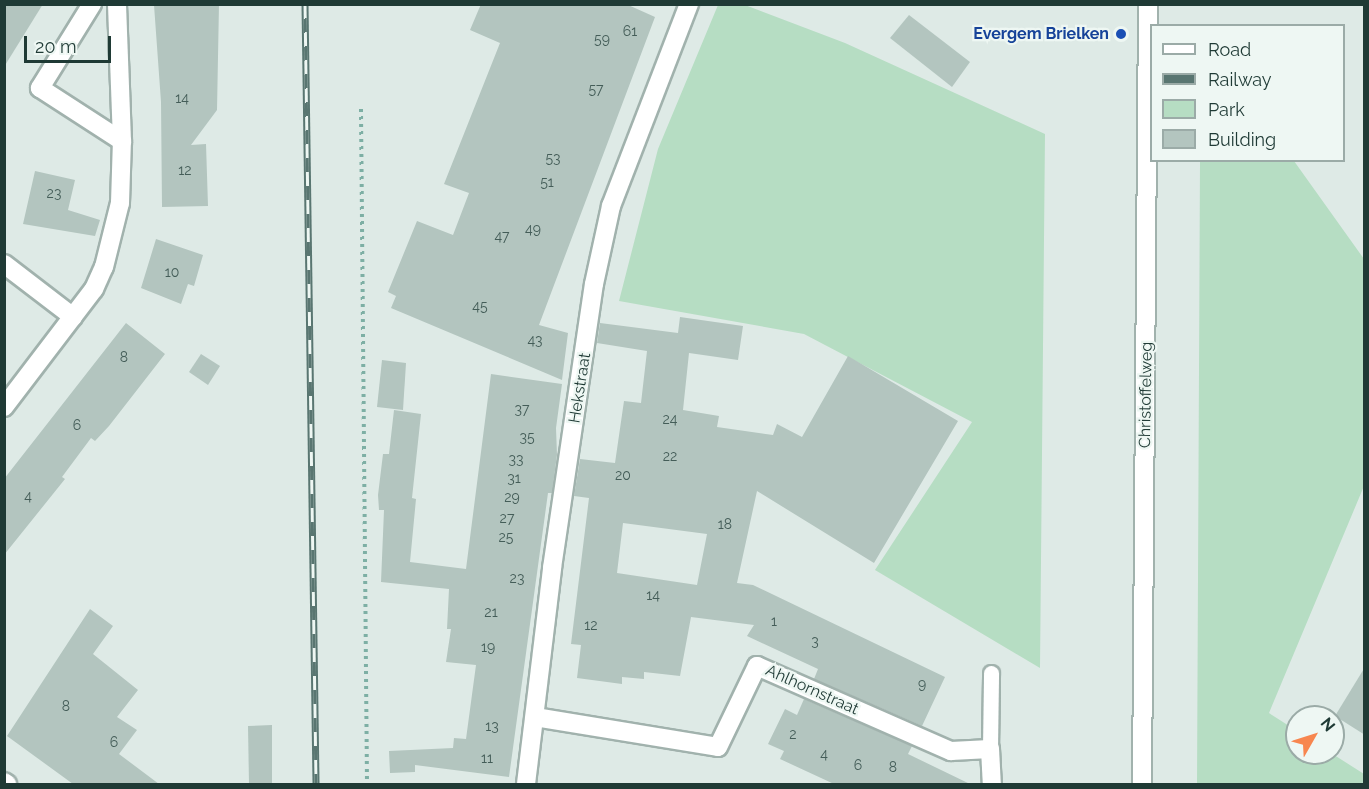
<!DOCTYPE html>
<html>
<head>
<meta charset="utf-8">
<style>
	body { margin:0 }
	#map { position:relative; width:1369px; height:789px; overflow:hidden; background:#deeae6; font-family:Raleway,sans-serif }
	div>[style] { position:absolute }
	.green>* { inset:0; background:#b6ddc3 }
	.building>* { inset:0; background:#b3c5bf }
	.path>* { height:4px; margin-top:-2px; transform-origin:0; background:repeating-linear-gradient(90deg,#7dafa4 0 3px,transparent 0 7.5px) }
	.roads { filter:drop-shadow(2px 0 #a1b2ad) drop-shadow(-2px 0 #a1b2ad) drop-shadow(0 2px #a1b2ad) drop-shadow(0 -2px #a1b2ad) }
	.lane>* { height:15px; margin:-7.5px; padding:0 7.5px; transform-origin:7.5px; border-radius:7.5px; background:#fff }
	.street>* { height:18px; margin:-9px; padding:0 9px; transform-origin:9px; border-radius:9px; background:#fff }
	.secondary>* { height:18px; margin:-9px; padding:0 9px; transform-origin:9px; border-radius:9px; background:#fff }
	.rail>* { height:7px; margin-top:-3.5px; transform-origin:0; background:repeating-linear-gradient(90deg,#eef7f3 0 14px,#597671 0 28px); box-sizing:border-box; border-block:2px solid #597671 }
	.dots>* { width:16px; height:16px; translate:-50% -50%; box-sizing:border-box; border:3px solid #eef7f3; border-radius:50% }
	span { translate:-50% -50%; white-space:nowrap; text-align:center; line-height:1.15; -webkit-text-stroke:4.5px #eef7f3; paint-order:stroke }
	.number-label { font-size:14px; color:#445d58 }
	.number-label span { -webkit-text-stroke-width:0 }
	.transit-label { font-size:16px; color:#164399; font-weight:700 }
	.right { translate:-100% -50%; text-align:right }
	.street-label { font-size:16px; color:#1f3a35 }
	.frame { position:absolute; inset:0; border:6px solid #1f3a35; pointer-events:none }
	.legend { position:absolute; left:1150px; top:24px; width:195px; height:138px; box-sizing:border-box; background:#eef7f3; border:2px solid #9baba7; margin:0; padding:8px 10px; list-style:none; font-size:18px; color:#1f3a35 }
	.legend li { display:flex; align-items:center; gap:12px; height:30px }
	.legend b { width:30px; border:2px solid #9baba7 }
	.north { position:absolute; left:1285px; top:705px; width:60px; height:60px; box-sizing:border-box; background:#eef7f3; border:2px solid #9baba7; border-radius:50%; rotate:51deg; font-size:16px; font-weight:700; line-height:24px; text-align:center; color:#1f3a35 }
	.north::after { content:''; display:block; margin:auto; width:21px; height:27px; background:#f7864f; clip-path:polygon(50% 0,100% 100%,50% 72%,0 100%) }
	.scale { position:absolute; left:24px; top:36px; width:87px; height:27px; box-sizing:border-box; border:3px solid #1f3a35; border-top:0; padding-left:8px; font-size:18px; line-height:21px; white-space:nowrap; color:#1f3a35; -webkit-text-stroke:4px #eef7f3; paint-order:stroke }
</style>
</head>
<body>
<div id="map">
	<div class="green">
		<div style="clip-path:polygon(718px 5px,745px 5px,845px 43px,1045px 134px,1040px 668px,875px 570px,972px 422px,804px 334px,619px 301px,658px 149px)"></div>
		<div style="clip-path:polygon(1200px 161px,1294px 161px,1364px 259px,1364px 486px,1269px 713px,1297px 731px,1297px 753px,1331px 753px,1364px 774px,1364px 784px,1197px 784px)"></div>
	</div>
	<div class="building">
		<div style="clip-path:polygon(4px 4px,43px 4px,4px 67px)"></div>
		<div style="clip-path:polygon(219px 4px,217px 110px,191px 145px,206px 144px,208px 206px,162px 207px,161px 102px,154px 5px)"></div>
		<div style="clip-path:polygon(481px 4px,626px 4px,655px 17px,539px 325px,568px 333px,562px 380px,391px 308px,396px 296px,388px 292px,417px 221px,453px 235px,469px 193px,444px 184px,500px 43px,470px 30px)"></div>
		<div style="clip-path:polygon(909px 15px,970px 62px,952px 87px,890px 38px)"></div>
		<div style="clip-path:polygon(35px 171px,75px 180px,68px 210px,100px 220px,95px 236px,23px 224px)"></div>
		<div style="clip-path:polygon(156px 239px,203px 255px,194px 286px,188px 284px,181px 304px,141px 288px)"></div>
		<div style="clip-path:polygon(evenodd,680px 317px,743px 326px,738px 360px,689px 353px,683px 410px,719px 416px,717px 427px,773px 435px,777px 424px,802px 437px,848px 356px,958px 421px,874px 563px,757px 491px,737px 583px,753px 585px,945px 677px,922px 726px,814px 679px,818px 669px,747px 636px,754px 625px,691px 617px,680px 676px,644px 672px,644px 679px,622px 677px,622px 684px,577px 678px,581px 645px,571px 644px,589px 498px,574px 496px,580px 459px,615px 463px,624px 401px,641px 403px,647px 351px,597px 343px,600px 323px,678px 333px,680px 317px,623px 523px,707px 534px,697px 585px,617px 573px,623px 523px)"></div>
		<div style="clip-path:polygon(126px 323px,165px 354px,109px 426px,95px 441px,91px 438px,62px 477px,65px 479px,4px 555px,4px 479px)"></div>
		<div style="clip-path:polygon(201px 354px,220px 366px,208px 385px,189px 372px)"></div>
		<div style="clip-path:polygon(382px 360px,406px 363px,403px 410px,377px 407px)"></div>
		<div style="clip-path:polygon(491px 374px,562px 384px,556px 428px,557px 455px,552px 493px,548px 493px,509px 777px,415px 765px,415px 772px,390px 773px,389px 751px,453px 748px,454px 738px,466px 739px,476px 665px,446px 662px,451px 629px,447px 629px,449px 589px,381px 582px,384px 510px,379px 510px,378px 495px,383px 454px,389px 454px,394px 410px,421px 414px,412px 498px,416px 499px,410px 562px,466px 569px)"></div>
		<div style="clip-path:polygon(90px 609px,113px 626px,93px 654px,138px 690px,117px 717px,137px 730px,119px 754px,159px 784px,73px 784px,7px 736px)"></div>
		<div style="clip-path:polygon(1365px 667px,1365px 735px,1335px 716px)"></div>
		<div style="clip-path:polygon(804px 699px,912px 746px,908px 754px,970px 784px,834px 784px,780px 759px,784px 751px,768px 744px,785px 709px,797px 715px)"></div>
		<div style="clip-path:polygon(272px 725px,272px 784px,249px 784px,248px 726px)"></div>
	</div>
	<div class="path">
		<div style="left:361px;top:109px;width:675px;rotate:89.49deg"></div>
	</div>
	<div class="roads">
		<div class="lane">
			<div style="left:990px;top:749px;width:76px;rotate:-89.2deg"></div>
		</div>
		<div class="street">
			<div style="left:92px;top:4px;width:99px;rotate:121.8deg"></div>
			<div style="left:40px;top:88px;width:98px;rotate:32.9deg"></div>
			<div style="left:4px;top:264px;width:87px;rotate:37.5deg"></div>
			<div style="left:4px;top:407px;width:148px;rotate:-52.7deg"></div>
			<div style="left:94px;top:289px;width:24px;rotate:-66deg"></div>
			<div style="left:104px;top:267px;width:66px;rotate:-76deg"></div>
			<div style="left:120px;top:203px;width:62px;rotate:-88.2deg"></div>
			<div style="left:122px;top:141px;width:137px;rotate:-92.1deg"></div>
			<div style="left:535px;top:717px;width:185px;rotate:9.3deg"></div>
			<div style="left:718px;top:747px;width:90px;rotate:-64.3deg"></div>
			<div style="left:757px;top:666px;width:212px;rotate:23.7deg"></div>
			<div style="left:951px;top:751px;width:39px;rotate:-3deg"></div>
			<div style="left:990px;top:749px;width:35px;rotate:87deg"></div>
			<div style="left:4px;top:782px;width:4px;rotate:34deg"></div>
			<div style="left:526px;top:784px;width:218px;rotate:-83.1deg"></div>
			<div style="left:552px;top:568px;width:287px;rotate:-81.6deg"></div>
			<div style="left:594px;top:284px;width:80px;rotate:-77.7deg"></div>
			<div style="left:611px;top:206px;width:217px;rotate:-68.9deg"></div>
		</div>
		<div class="secondary">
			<div style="left:1142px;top:784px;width:780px;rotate:-89.56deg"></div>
		</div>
	</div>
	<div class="rail">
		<div style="left:305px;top:4px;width:780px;rotate:89.19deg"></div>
	</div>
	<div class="dots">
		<div style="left:1121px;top:34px;background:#1a4fb4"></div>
	</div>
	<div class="number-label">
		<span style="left:630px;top:31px">61</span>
		<span style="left:602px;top:39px">59</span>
		<span style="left:596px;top:89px">57</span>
		<span style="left:182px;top:98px">14</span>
		<span style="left:553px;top:158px">53</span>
		<span style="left:185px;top:170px">12</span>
		<span style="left:547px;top:182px">51</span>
		<span style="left:54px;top:193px">23</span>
		<span style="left:533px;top:229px">49</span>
		<span style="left:502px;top:236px">47</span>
		<span style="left:172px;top:272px">10</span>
		<span style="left:480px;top:306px">45</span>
		<span style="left:535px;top:340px">43</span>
		<span style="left:124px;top:357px">8</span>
		<span style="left:522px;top:409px">37</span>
		<span style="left:670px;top:419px">24</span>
		<span style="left:77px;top:425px">6</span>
		<span style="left:527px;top:437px">35</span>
		<span style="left:670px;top:456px">22</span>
		<span style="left:516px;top:459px">33</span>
		<span style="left:623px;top:475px">20</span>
		<span style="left:514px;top:478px">31</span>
		<span style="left:28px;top:496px">4</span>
		<span style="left:512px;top:497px">29</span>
		<span style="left:507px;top:518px">27</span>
		<span style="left:725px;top:524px">18</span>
		<span style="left:506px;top:537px">25</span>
		<span style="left:517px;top:578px">23</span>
		<span style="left:653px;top:595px">14</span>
		<span style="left:491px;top:612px">21</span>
		<span style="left:774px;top:621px">1</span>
		<span style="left:591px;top:625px">12</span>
		<span style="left:815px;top:641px">3</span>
		<span style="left:488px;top:647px">19</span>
		<span style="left:922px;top:684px">9</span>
		<span style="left:66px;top:706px">8</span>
		<span style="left:492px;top:726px">13</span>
		<span style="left:793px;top:734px">2</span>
		<span style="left:114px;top:742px">6</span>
		<span style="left:824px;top:754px">4</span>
		<span style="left:487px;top:758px">11</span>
		<span style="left:858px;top:765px">6</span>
		<span style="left:893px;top:767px">8</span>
	</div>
	<div class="transit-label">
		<span class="right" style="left:1109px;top:34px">Evergem Brielken</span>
	</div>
	<div class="street-label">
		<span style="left:580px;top:388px;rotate:-81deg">Hekstraat</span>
		<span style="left:1146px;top:395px;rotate:-89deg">Christoffelweg</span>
		<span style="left:812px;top:690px;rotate:24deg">Ahlhornstraat</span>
	</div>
	<div class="frame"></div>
	<ul class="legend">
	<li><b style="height:8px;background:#fff"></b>Road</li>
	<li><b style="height:8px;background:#597671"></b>Railway</li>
	<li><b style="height:16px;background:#b6ddc3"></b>Park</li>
	<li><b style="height:16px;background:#b3c5bf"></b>Building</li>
	</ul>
	<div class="north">N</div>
	<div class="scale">20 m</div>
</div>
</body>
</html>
